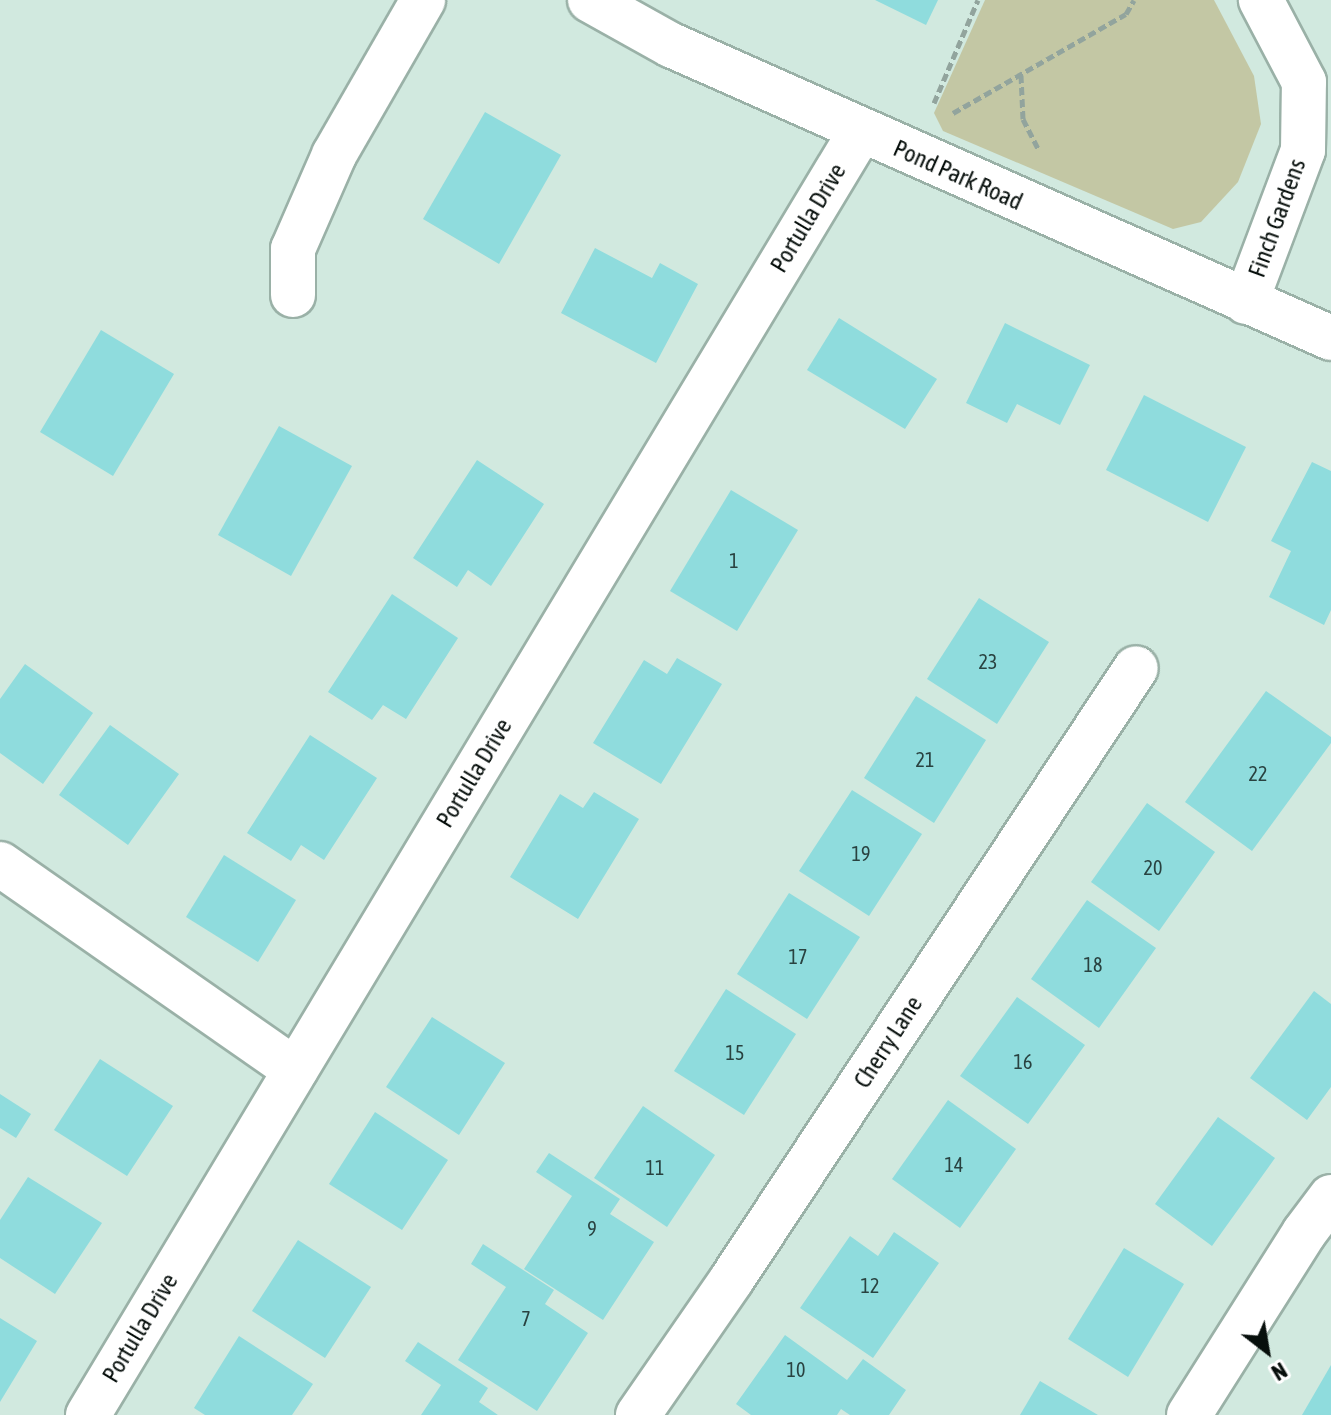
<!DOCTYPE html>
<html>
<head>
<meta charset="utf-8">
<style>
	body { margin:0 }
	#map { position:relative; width:1331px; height:1415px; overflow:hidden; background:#d1e9df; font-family:"Asap Condensed",sans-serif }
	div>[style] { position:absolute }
	.green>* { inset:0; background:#c3c7a4 }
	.building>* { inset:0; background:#8fdcdd }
	.path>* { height:5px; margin-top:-2.5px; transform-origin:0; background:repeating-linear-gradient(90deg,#92a49d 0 8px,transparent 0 12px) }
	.roads { filter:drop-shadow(2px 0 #9ab1a7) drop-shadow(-2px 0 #9ab1a7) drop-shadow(0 2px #9ab1a7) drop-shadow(0 -2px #9ab1a7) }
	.minor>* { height:44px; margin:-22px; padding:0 22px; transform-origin:22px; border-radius:22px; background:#fff }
	.major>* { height:44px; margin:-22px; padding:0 22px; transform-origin:22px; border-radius:22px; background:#fff }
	span { translate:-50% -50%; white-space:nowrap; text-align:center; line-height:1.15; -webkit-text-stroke:7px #fff; paint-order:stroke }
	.number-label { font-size:20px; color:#294240 }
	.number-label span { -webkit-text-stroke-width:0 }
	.street-label { font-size:24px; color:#070f0c }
	.north { position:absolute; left:1227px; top:1311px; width:80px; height:80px; -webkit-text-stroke:6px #fff; paint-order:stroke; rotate:149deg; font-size:22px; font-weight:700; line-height:32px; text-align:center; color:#070f0c }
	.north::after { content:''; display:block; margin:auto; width:28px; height:36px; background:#070f0c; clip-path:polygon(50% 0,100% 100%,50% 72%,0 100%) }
</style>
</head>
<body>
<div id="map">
	<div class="green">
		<div style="clip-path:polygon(985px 0,1214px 0,1254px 76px,1261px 124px,1238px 182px,1201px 222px,1173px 229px,943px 131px,934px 113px)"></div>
	</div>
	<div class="building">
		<div style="clip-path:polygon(875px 0,938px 0,926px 25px)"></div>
		<div style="clip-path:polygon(485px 112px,561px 155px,499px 264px,423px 219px)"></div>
		<div style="clip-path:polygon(595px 248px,652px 278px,660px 263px,698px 284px,656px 363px,561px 313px)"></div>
		<div style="clip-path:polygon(839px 318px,937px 379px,905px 429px,807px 370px)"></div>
		<div style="clip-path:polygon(1005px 323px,1090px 365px,1060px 425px,1017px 404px,1007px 423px,966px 403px)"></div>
		<div style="clip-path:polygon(101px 330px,174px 374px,113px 476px,40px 432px)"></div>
		<div style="clip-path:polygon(1144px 395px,1246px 447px,1208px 522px,1106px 470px)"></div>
		<div style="clip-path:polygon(279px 426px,352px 466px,291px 576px,218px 535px)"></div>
		<div style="clip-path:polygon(477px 460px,544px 504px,491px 586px,468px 570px,457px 587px,413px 558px)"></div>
		<div style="clip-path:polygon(1312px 462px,1331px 471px,1331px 610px,1324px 625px,1269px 597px,1291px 551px,1271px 541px)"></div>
		<div style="clip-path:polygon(731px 490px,798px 530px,737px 631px,670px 591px)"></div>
		<div style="clip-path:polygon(392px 594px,458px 638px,406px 719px,383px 705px,372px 720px,328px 692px)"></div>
		<div style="clip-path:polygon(979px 598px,1049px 642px,997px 724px,927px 679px)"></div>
		<div style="clip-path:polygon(677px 658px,722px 684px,661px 784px,593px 743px,644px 660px,667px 674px)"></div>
		<div style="clip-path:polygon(25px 664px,93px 713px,43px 784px,0 753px,0 699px)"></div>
		<div style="clip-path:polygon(1266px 691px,1331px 737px,1331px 743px,1252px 851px,1185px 802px)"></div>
		<div style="clip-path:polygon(916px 696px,986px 740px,934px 823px,864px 778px)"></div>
		<div style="clip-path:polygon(110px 725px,179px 774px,128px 845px,59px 795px)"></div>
		<div style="clip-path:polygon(310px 735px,377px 778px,324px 860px,301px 845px,291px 861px,247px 833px)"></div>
		<div style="clip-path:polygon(852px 790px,922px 834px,869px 916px,799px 871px)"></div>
		<div style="clip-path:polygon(594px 792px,639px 819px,578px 919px,510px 877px,560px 794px,583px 808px)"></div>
		<div style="clip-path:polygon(1147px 803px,1215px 852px,1159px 931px,1091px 882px)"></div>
		<div style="clip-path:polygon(224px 855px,296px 900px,258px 962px,186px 917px)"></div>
		<div style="clip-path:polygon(789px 893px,860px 937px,807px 1019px,737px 974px)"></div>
		<div style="clip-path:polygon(1087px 900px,1156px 948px,1099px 1028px,1031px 979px)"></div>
		<div style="clip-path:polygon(726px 989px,796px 1034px,744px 1115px,674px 1071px)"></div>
		<div style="clip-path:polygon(1314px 991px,1331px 1004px,1331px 1087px,1307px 1120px,1250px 1078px)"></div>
		<div style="clip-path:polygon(1017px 997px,1085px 1045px,1028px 1124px,960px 1076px)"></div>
		<div style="clip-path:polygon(432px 1017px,505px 1063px,459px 1135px,386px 1087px)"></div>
		<div style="clip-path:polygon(100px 1059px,173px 1106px,127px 1176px,54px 1130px)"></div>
		<div style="clip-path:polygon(0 1094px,31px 1114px,16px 1138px,0 1128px)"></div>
		<div style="clip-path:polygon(948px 1100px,1016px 1149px,960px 1228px,892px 1179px)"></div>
		<div style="clip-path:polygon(643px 1106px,715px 1155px,667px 1227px,594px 1178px)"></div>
		<div style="clip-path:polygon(375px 1112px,448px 1160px,402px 1230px,329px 1184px)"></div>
		<div style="clip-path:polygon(1218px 1117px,1275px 1158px,1212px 1246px,1155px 1204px)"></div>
		<div style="clip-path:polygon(549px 1153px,620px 1199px,610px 1214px,654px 1242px,603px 1320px,524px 1269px,572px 1196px,536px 1172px)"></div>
		<div style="clip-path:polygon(28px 1177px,102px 1223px,55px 1294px,0 1258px,0 1220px)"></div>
		<div style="clip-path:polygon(894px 1232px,939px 1263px,873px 1358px,800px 1308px,850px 1236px,878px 1256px)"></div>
		<div style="clip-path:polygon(298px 1240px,371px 1287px,325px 1358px,252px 1311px)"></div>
		<div style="clip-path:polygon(483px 1244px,554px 1290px,545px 1304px,588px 1333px,537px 1411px,458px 1360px,506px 1287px,471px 1264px)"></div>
		<div style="clip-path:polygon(1124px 1248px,1184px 1284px,1128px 1377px,1068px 1339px)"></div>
		<div style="clip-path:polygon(0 1318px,37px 1341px,0 1402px)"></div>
		<div style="clip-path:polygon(785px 1335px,847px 1380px,863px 1359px,906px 1390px,889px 1415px,850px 1415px,841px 1409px,837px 1415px,751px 1415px,736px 1404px)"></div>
		<div style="clip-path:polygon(239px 1336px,313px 1384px,292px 1415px,205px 1415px,194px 1408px)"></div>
		<div style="clip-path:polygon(418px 1342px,488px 1388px,479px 1402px,498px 1415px,421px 1415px,441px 1385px,405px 1361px)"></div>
		<div style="clip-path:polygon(1331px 1365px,1331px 1415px,1302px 1415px)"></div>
		<div style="clip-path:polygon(1040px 1381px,1098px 1415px,1020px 1415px)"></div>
	</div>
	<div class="path">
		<div style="left:1021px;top:75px;width:44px;rotate:87.4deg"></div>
		<div style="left:1023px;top:119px;width:35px;rotate:63deg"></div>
		<div style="left:934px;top:103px;width:112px;rotate:-66.9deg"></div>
		<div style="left:953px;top:113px;width:199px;rotate:-29.8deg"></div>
		<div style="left:1126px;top:14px;width:16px;rotate:-60deg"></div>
	</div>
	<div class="roads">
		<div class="minor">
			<div style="left:293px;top:295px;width:46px;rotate:-90deg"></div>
			<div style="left:293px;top:249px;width:103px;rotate:-66.4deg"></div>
			<div style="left:334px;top:155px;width:179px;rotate:-60.1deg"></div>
			<div style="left:1246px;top:302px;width:162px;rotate:-69.4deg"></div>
			<div style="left:1303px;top:150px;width:68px;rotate:-89.2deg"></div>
			<div style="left:1304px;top:82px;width:93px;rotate:-117.7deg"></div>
			<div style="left:0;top:864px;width:360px;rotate:34.9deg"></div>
			<div style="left:88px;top:1415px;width:1497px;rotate:-58.96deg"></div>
			<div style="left:638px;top:1415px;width:165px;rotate:-55.3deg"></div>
			<div style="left:732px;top:1279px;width:732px;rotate:-56.53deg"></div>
			<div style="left:1189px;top:1415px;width:215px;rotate:-57.7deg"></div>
			<div style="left:1304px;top:1233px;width:45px;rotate:-53.1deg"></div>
		</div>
		<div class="major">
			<div style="left:590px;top:0;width:93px;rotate:29.1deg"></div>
			<div style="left:671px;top:45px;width:722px;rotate:23.94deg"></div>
		</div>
	</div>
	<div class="number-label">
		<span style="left:734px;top:560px">1</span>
		<span style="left:988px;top:661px">23</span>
		<span style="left:925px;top:759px">21</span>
		<span style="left:1258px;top:773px">22</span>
		<span style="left:861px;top:853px">19</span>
		<span style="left:1153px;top:867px">20</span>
		<span style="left:798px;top:956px">17</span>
		<span style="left:1093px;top:964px">18</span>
		<span style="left:735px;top:1052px">15</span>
		<span style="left:1023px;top:1061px">16</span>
		<span style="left:954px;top:1164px">14</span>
		<span style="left:655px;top:1167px">11</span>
		<span style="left:592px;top:1228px">9</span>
		<span style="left:870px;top:1285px">12</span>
		<span style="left:526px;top:1318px">7</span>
		<span style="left:796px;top:1369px">10</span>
	</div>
	<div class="street-label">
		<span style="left:958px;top:175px;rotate:24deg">Pond Park Road</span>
		<span style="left:808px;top:218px;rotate:-59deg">Portulla Drive</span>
		<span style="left:1277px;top:218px;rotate:-70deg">Finch Gardens</span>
		<span style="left:474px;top:773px;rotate:-59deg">Portulla Drive</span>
		<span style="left:888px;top:1042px;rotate:-57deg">Cherry Lane</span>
		<span style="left:140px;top:1328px;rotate:-59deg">Portulla Drive</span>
	</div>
	<div class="north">N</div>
</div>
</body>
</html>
